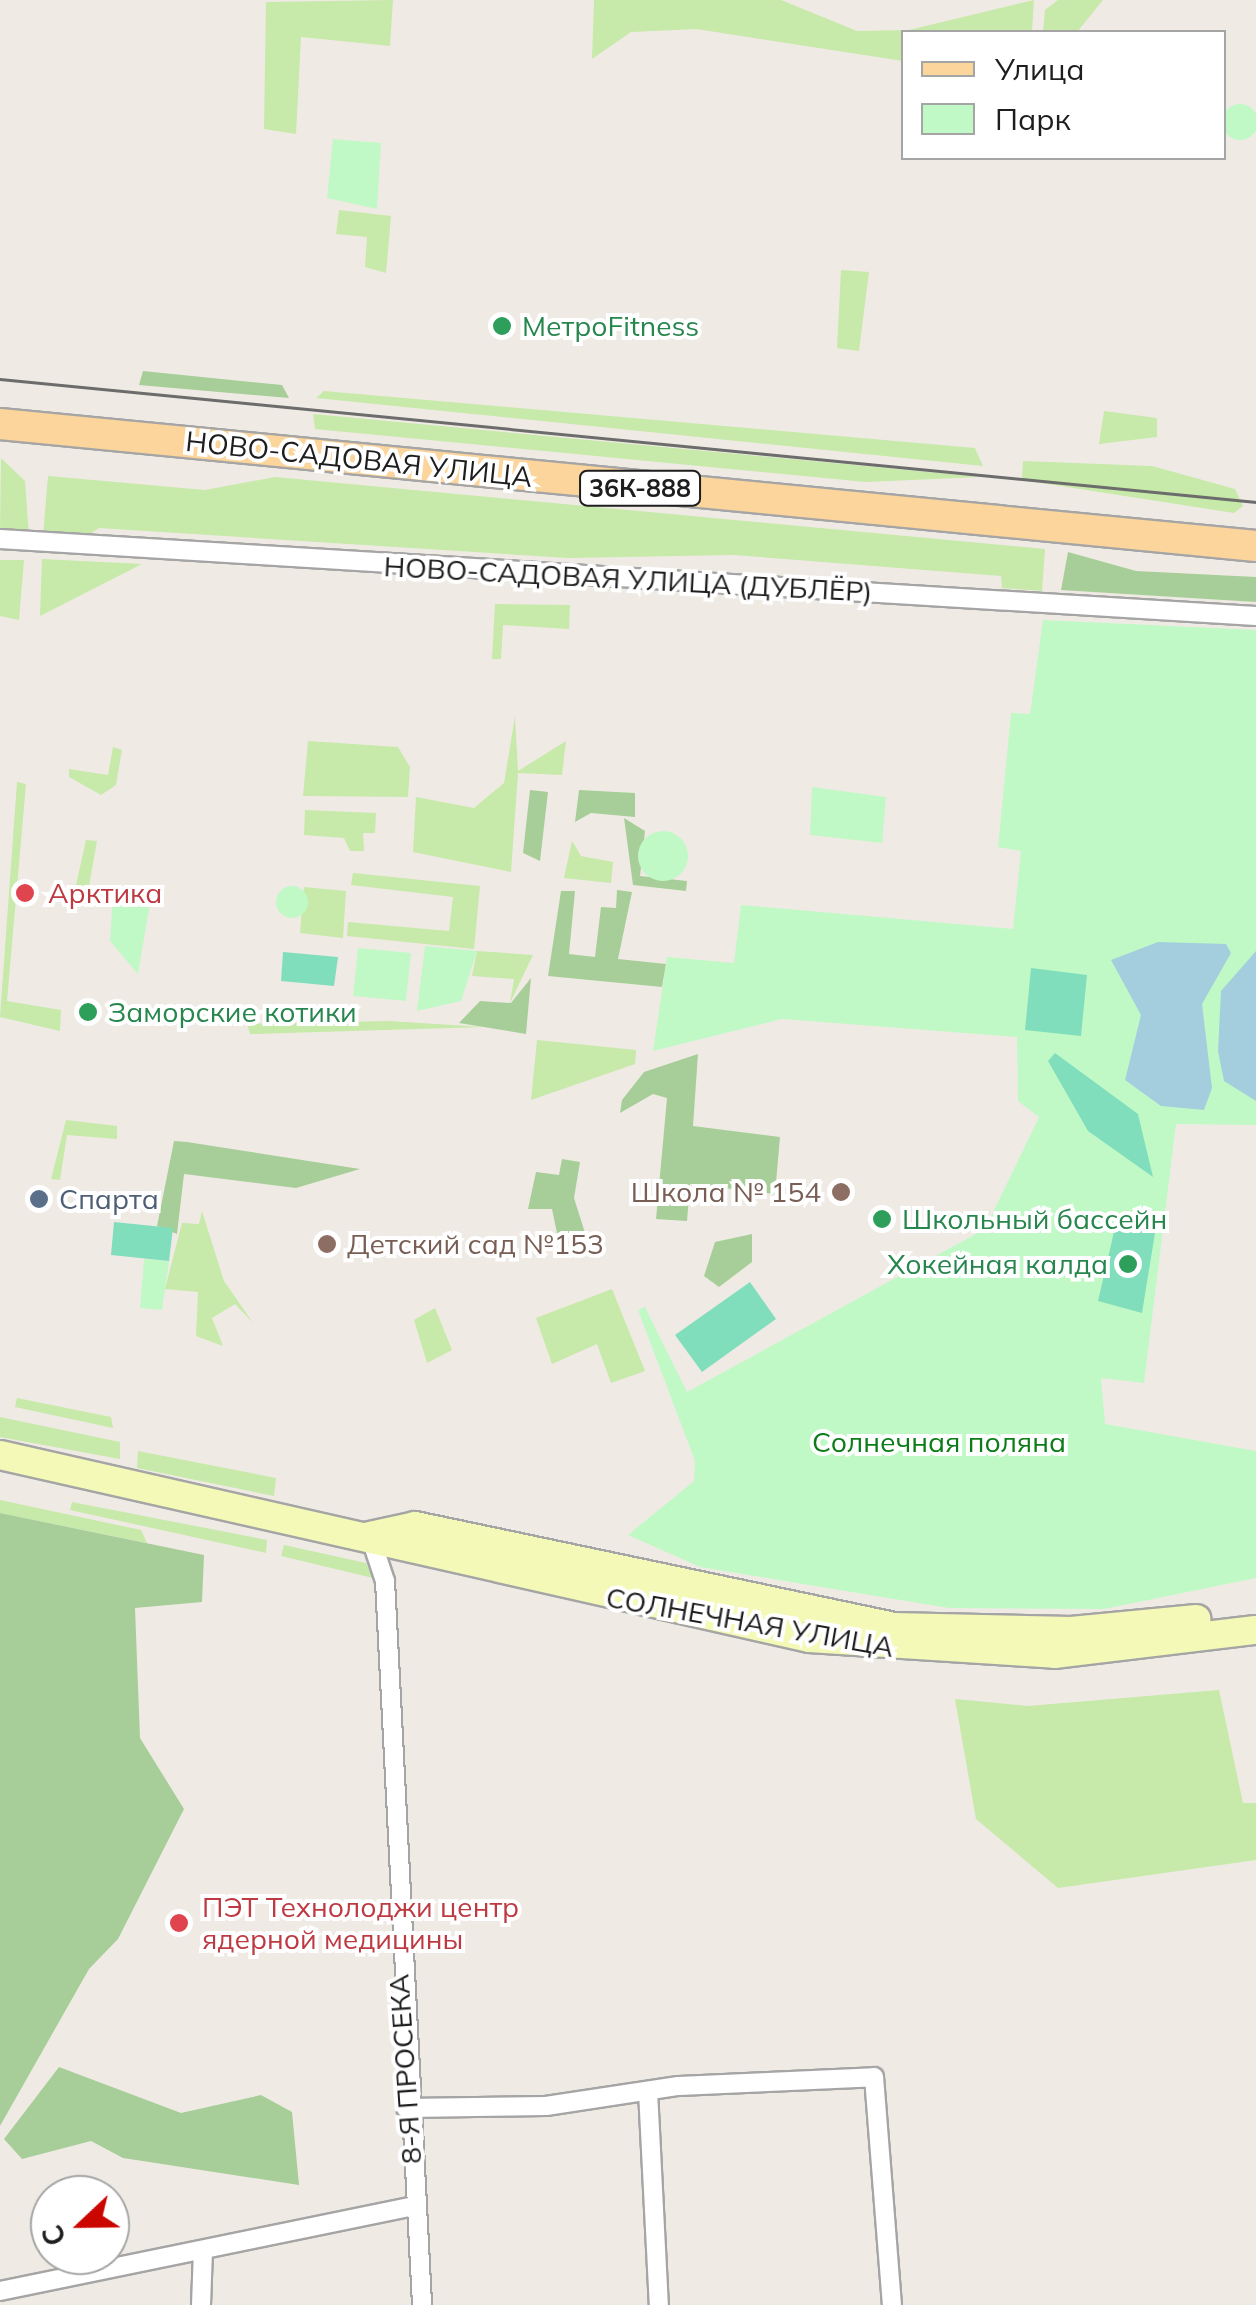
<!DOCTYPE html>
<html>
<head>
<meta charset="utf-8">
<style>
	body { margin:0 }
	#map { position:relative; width:1256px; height:2305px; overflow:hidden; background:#efebe4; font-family:Mulish,sans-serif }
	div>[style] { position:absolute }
	.grass>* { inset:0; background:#c7e9a9 }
	.forest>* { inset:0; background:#a7ce98 }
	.park>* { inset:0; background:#c0f9c6 }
	.round { border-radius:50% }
	.pitch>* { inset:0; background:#81debd }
	.water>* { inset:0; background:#a4cedd }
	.roads { filter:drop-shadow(2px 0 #a5a5a5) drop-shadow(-2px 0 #a5a5a5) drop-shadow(0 2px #a5a5a5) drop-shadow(0 -2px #a5a5a5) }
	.minor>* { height:18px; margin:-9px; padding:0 9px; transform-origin:9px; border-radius:9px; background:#fff }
	.secondary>* { height:28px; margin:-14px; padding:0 14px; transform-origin:14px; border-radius:14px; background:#f4f9b7 }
	.primary>* { height:30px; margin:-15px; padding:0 15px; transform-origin:15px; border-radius:15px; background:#fcd59c }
	.tram>* { height:2.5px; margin:-1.25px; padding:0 1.25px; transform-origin:1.25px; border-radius:1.25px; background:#6c6c6c }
	.dots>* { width:28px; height:28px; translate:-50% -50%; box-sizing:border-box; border:5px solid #fff; border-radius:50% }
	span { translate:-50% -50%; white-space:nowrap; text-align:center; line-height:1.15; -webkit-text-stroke:8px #fff; paint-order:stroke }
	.shield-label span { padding:2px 8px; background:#fff; border:2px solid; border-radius:8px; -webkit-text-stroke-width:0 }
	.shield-label { font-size:25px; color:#1e1e1e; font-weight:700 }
	.leisure-label { font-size:28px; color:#27864d }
	.left { translate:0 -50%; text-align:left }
	.right { translate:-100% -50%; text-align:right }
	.street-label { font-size:28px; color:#1e1e1e }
	.health-label { font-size:28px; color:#be3a42 }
	.education-label { font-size:28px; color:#785e54 }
	.service-label { font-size:28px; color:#4e5e75 }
	.park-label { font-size:28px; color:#0b7c18 }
	.legend { position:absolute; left:901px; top:30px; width:325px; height:130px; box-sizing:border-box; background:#fff; border:2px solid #a5a5a5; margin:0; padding:12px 18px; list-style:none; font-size:30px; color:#1e1e1e }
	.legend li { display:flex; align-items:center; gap:20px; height:50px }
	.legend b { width:50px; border:2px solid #a5a5a5 }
	.north { position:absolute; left:30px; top:2175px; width:100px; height:100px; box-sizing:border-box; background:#fff; border:2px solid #a5a5a5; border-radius:50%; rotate:248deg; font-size:28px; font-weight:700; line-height:40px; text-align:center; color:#1e1e1e }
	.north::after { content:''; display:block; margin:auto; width:35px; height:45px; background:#cb0500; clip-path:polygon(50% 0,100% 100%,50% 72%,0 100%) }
</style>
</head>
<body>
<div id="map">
	<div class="grass">
		<div style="clip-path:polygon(393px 0,390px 46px,301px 37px,296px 134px,264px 129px,266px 2px)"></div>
		<div style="clip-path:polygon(594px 0,781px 0,857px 31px,909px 30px,1034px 0,1032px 32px,904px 32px,903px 61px,696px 29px,631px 32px,592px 59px)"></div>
		<div style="clip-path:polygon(1058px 0,1103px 0,1077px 32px,1043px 32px,1045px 10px)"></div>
		<div style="clip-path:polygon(339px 210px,391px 216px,386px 273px,365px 267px,367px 237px,336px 234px)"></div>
		<div style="clip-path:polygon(841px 270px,869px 272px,859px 351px,837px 348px)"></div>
		<div style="clip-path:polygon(324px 391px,975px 448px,983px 466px,316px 398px)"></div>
		<div style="clip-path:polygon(1104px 411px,1157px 418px,1157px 437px,1099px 444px)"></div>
		<div style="clip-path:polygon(313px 414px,981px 477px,866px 482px,315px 429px)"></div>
		<div style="clip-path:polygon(1px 458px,25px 481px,29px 536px,0 533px)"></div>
		<div style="clip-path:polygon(1023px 461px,1152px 466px,1235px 489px,1243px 506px,1234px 513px,1022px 480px)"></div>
		<div style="clip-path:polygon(48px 476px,205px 490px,275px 477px,1045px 549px,1042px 591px,1002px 588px,1001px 576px,734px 555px,568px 558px,99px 528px,82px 539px,43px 537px)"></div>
		<div style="clip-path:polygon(42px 559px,142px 564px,40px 616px)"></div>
		<div style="clip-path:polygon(0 560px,24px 560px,19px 620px,0 616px)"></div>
		<div style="clip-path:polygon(495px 604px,570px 605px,569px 629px,503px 625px,501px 659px,492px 659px)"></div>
		<div style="clip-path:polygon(515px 716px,518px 771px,566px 741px,562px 775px,518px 773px,511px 872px,413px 852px,416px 797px,474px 808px,504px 783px)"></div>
		<div style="clip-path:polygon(308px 741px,398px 747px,410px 767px,408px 797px,303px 796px)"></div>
		<div style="clip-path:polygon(113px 747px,122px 750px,116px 785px,101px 795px,69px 777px,69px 769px,108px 775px)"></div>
		<div style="clip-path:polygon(17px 782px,26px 784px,7px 1001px,61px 1010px,60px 1031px,0 1017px)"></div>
		<div style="clip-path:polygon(305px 810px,376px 813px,375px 833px,363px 833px,364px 851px,350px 851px,344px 838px,304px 835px)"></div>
		<div style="clip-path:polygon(86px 840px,97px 841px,89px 886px,76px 885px)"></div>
		<div style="clip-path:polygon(572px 841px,581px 856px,613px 862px,611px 883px,564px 878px)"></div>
		<div style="clip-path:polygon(353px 873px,480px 886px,474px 949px,347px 936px,348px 922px,449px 931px,453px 897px,351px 885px)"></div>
		<div style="clip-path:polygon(304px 887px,346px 891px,343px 938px,300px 933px)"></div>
		<div style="clip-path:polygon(477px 951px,533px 955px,510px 1003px,514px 979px,472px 976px)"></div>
		<div style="clip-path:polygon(389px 1021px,483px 1027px,250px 1034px,247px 1024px)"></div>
		<div style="clip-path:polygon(537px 1040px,636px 1050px,635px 1064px,531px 1100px)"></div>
		<div style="clip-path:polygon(66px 1120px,117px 1126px,117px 1139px,67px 1135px,60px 1180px,51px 1179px)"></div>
		<div style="clip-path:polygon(202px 1211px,224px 1281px,253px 1323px,235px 1304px,212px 1318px,223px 1346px,196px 1336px,198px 1292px,165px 1289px,182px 1223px,199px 1224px)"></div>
		<div style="clip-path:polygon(612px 1289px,645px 1371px,611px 1383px,597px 1344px,552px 1364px,536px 1318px)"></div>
		<div style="clip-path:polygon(435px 1308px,452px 1350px,427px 1363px,414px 1320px)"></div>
		<div style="clip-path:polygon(17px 1398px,111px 1417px,113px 1428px,15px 1407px)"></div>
		<div style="clip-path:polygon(0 1417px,120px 1442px,120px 1459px,0 1437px)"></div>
		<div style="clip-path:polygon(138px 1451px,276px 1478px,274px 1496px,137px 1468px)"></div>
		<div style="clip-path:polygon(0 1500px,141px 1530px,147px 1543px,0 1513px)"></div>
		<div style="clip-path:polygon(72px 1502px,267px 1540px,266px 1553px,70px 1510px)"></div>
		<div style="clip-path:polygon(284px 1545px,366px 1563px,373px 1578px,281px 1556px)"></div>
		<div style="clip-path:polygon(1219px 1690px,1243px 1803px,1256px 1803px,1256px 1860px,1058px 1888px,976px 1819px,955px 1699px,1028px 1706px)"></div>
	</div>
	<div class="forest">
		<div style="clip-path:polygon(143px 371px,282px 385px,289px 398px,139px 385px)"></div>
		<div style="clip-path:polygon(1068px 552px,1136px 571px,1256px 577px,1256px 602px,1061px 590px)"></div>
		<div style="clip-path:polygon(530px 790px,548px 792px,540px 861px,523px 853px)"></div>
		<div style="clip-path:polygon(579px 790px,635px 793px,635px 817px,591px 813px,575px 822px)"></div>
		<div style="clip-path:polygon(624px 818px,645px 831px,640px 876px,687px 881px,686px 891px,633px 885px)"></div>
		<div style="clip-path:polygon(617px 890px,632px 892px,618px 959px,666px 964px,662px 987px,548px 976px,561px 891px,575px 891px,569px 954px,595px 957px,601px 907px,616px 908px)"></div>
		<div style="clip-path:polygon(531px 978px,526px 1034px,459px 1023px,480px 1001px,511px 1003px)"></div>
		<div style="clip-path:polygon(698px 1054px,693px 1126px,780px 1137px,775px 1194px,690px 1184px,687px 1221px,656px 1219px,667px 1098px,653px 1094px,620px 1113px,622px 1100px,644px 1072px)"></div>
		<div style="clip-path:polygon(174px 1141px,187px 1142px,360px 1169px,296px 1188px,184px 1174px,177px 1234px,157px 1226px)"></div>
		<div style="clip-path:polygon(562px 1159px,580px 1162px,574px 1198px,585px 1233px,557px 1233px,552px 1209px,528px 1209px,536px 1172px,559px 1175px)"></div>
		<div style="clip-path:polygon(752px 1234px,752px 1262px,719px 1287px,704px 1276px,715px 1242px)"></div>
		<div style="clip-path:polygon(0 1513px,204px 1555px,202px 1602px,135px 1608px,140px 1738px,184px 1809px,118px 1939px,89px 1969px,0 2126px)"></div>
		<div style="clip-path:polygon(59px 2067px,181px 2113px,261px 2095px,292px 2112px,299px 2185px,123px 2158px,91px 2141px,22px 2159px,4px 2139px)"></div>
	</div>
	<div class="park">
		<div class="round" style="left:1222px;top:104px;width:36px;height:36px"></div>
		<div style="clip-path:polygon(333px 139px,381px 143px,377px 209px,327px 198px)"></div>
		<div style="clip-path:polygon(1043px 620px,1256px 630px,1256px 1125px,1176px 1124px,1144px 1383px,1101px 1378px,1105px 1424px,1256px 1451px,1256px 1578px,1104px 1609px,949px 1608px,700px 1567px,628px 1535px,694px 1481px,695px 1461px,638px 1310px,645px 1307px,687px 1392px,985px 1229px,1039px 1117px,1018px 1101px,1017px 1037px,782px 1019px,653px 1051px,667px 957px,734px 963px,741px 905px,1013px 929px,1021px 851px,998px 847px,1011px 713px,1030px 714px)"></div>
		<div style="clip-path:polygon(812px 787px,886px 797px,882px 843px,810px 835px)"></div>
		<div class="round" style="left:638px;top:831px;width:50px;height:50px"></div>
		<div class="round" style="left:276px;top:886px;width:32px;height:32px"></div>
		<div style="clip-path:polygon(113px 892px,151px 897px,138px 974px,110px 941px)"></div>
		<div style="clip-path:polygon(425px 946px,477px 951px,461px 1001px,417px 1011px)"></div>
		<div style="clip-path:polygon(358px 948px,411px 953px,406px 1001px,353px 996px)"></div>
		<div style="clip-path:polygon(144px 1259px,169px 1261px,162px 1310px,140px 1308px)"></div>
	</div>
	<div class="pitch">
		<div style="clip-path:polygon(283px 952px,338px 957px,334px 986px,281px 981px)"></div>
		<div style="clip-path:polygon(1031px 968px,1087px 975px,1081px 1036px,1025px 1030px)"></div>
		<div style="clip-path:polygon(1055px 1053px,1138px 1114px,1153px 1177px,1088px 1131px,1048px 1061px)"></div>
		<div style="clip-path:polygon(1117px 1219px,1156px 1227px,1142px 1313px,1098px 1301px)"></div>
		<div style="clip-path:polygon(114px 1222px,173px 1228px,169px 1261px,111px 1255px)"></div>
		<div style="clip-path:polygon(750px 1282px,776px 1319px,702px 1372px,675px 1335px)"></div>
	</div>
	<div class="water">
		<div style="clip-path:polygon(1158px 942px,1226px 944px,1231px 953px,1202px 1004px,1212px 1088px,1204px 1110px,1161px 1106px,1125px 1080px,1141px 1015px,1111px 960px)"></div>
		<div style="clip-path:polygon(1256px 951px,1256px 1101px,1224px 1081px,1218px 1051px,1221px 991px)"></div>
	</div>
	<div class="roads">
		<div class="minor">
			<div style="left:0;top:539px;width:1258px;rotate:3.51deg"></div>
			<div style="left:370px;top:1536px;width:47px;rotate:71.6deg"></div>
			<div style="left:385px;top:1581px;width:725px;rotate:87.07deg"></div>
			<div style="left:648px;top:2091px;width:214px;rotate:87.1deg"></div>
			<div style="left:406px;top:2108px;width:140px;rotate:-0.8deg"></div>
			<div style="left:546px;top:2106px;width:134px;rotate:-8.6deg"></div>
			<div style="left:679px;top:2086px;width:195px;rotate:-2.6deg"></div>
			<div style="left:874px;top:2077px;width:229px;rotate:85.5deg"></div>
			<div style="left:0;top:2291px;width:424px;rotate:-11.6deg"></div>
			<div style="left:201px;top:2305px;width:54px;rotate:-87.9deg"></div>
		</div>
		<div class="secondary">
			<div style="left:0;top:1455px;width:829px;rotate:12.75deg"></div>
			<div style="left:809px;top:1638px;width:246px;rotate:3.7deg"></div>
			<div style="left:1054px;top:1654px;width:203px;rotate:-6.8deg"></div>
			<div style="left:370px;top:1536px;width:46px;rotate:-12.5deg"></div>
			<div style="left:415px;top:1526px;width:489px;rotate:11.9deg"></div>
			<div style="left:893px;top:1627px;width:178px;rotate:1.3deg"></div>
			<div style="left:1071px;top:1631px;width:126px;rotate:-5.5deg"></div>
		</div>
		<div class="primary">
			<div style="left:0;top:424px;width:1262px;rotate:5.55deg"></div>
		</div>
	</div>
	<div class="tram">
		<div style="left:0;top:379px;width:1262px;rotate:5.59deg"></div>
	</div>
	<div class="dots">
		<div style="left:502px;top:326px;background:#2e9e5b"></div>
		<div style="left:25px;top:893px;background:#e0444e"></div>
		<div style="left:88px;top:1012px;background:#2e9e5b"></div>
		<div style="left:841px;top:1192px;background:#8d6e63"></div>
		<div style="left:39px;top:1199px;background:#5c6f8a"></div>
		<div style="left:882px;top:1219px;background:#2e9e5b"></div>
		<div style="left:327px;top:1244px;background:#8d6e63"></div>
		<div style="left:1128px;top:1264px;background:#2e9e5b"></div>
		<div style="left:179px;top:1923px;background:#e0444e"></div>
	</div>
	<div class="shield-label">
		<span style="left:640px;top:488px">36К-888</span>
	</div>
	<div class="leisure-label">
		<span class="left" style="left:522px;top:326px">МетроFitness</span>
		<span class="left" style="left:108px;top:1012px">Заморские котики</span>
		<span class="left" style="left:902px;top:1219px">Школьный бассейн</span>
		<span class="right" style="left:1108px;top:1264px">Хокейная калда</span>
	</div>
	<div class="street-label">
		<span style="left:359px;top:459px;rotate:6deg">НОВО-САДОВАЯ УЛИЦА</span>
		<span style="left:628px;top:579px;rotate:3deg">НОВО-САДОВАЯ УЛИЦА (ДУБЛЁР)</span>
		<span style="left:750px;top:1622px;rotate:10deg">СОЛНЕЧНАЯ УЛИЦА</span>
		<span style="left:405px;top:2069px;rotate:-94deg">8-Я ПРОСЕКА</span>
	</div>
	<div class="health-label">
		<span class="left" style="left:48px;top:893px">Арктика</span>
		<span class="left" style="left:202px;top:1923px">ПЭТ Технолоджи центр<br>ядерной медицины</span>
	</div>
	<div class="education-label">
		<span class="right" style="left:821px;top:1192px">Школа № 154</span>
		<span class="left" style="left:347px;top:1244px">Детский сад №153</span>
	</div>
	<div class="service-label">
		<span class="left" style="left:59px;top:1199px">Спарта</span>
	</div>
	<div class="park-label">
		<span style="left:939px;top:1442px">Солнечная поляна</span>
	</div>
	<ul class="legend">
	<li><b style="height:12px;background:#fcd59c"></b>Улица</li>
	<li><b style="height:28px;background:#c0f9c6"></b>Парк</li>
	</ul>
	<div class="north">С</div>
</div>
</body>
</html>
